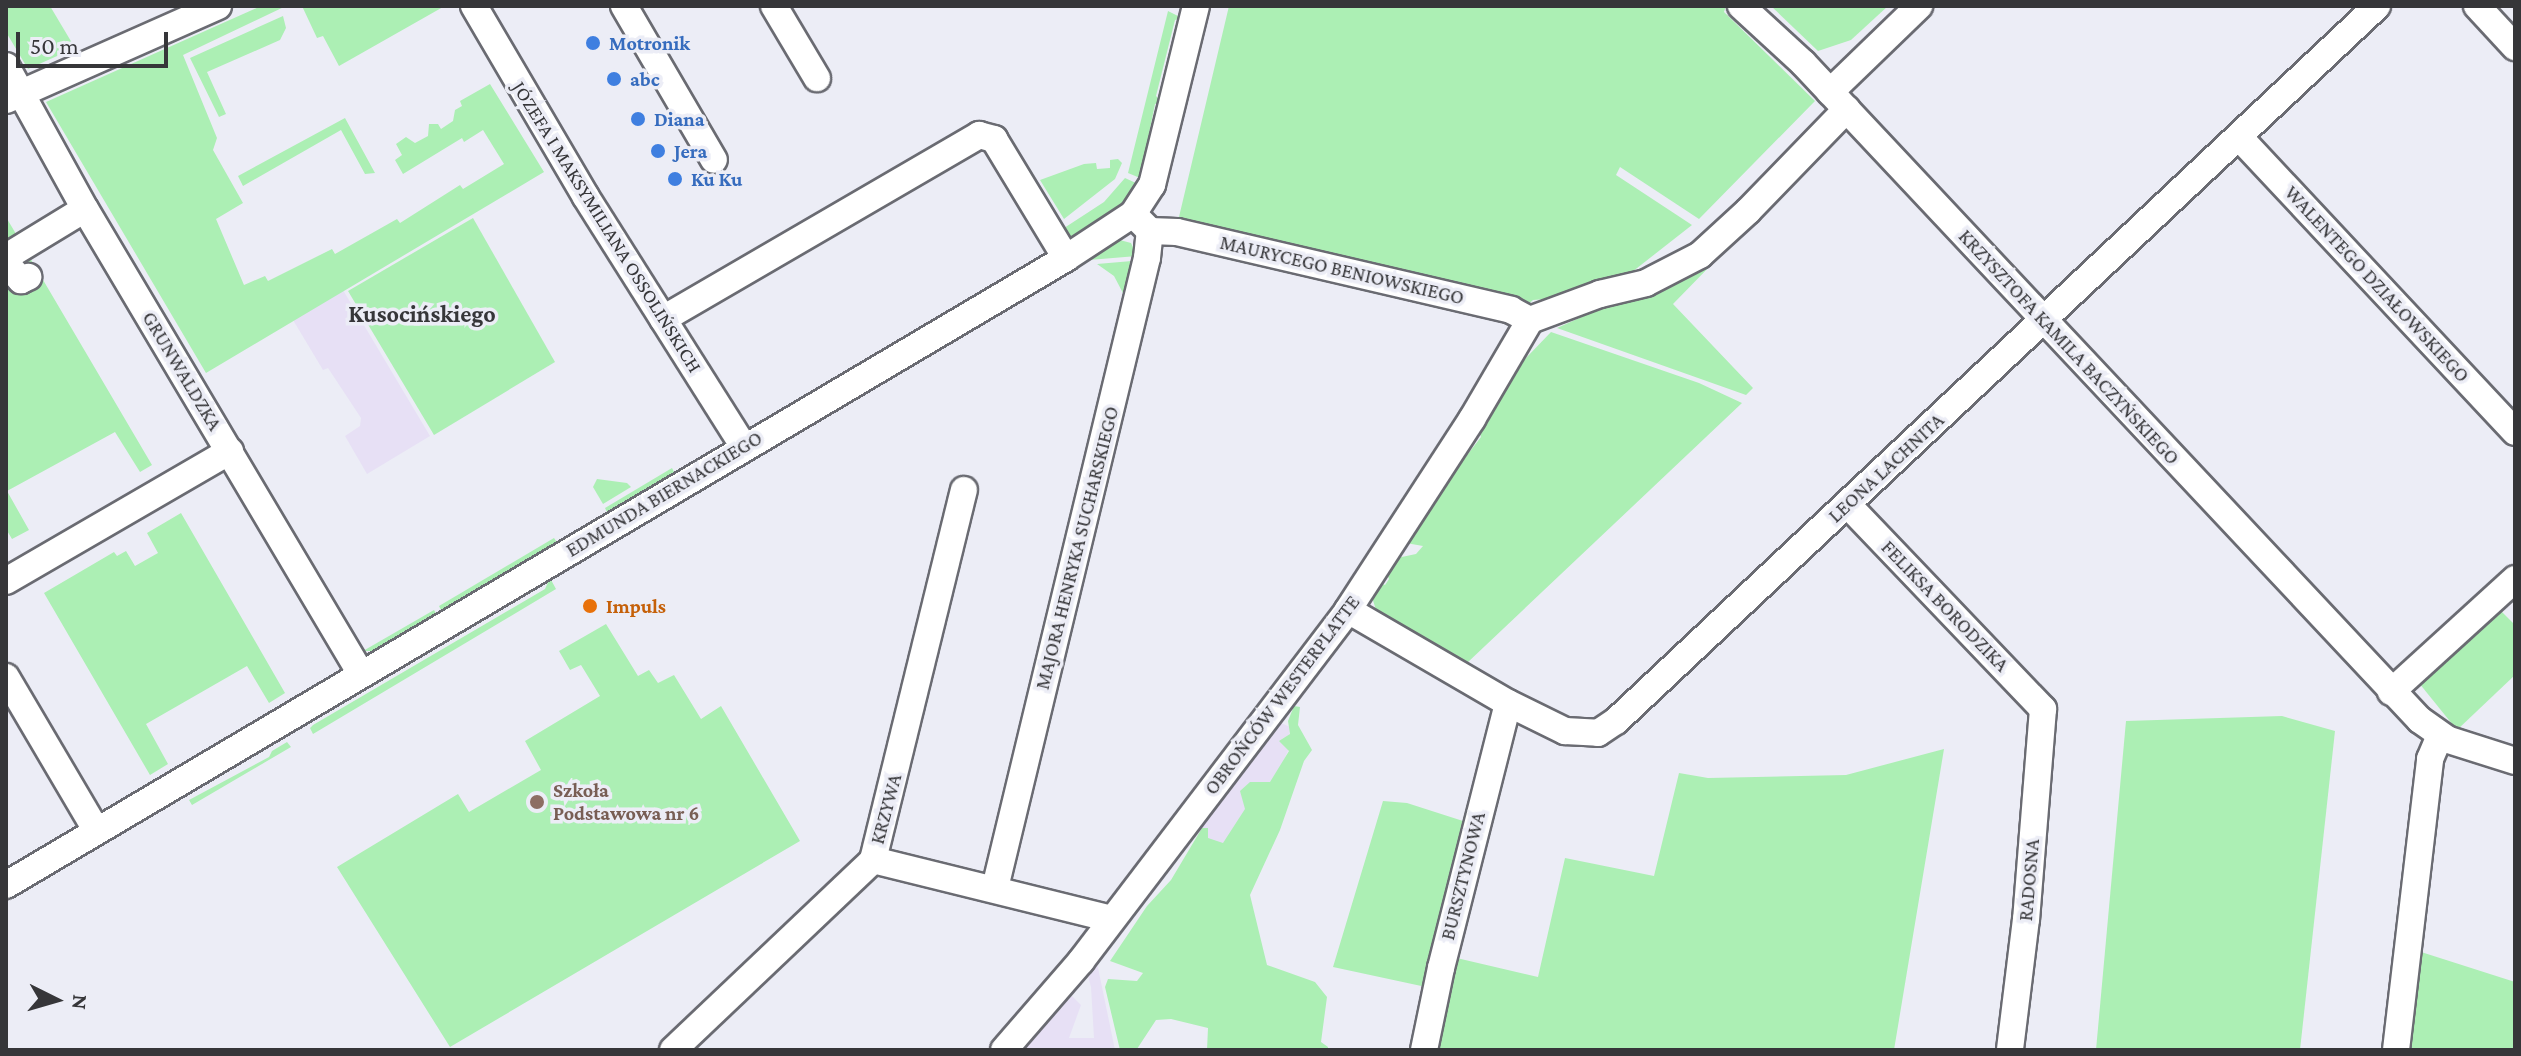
<!DOCTYPE html>
<html>
<head>
<meta charset="utf-8">
<style>
	body { margin:0 }
	#map { position:relative; width:2521px; height:1056px; overflow:hidden; background:#ecedf6; font-family:"Crimson Pro",serif }
	div>[style] { position:absolute }
	.industrial>* { inset:0; background:#e7e0f5 }
	.green>* { inset:0; background:#acefb4 }
	.roads { filter:drop-shadow(2px 0 #6a6b72) drop-shadow(-2px 0 #6a6b72) drop-shadow(0 2px #6a6b72) drop-shadow(0 -2px #6a6b72) }
	.minor>* { height:26px; margin:-13px; padding:0 13px; transform-origin:13px; border-radius:13px; background:#fff }
	.dots>* { width:22px; height:22px; translate:-50% -50%; box-sizing:border-box; border:4px solid #ecedf6; border-radius:50% }
	span { translate:-50% -50%; white-space:nowrap; text-align:center; line-height:1.15; -webkit-text-stroke:7px #ecedf6; paint-order:stroke }
	.shop-label { font-size:20px; color:#366cbe; font-weight:700 }
	.left { translate:0 -50%; text-align:left }
	.street-label { font-size:20px; color:#363639 }
	.food-label { font-size:20px; color:#c56008; font-weight:700 }
	.education-label { font-size:20px; color:#785e54; font-weight:700 }
	.quarter-label { font-size:24px; color:#363639; font-weight:700 }
	.frame { position:absolute; inset:0; border:8px solid #363639; pointer-events:none }
	.north { position:absolute; left:16px; top:960px; width:80px; height:80px; -webkit-text-stroke:6px #ecedf6; paint-order:stroke; rotate:95deg; font-size:22px; font-weight:700; line-height:32px; text-align:center; color:#363639 }
	.north::after { content:''; display:block; margin:auto; width:28px; height:36px; background:#363639; clip-path:polygon(50% 0,100% 100%,50% 72%,0 100%) }
	.scale { position:absolute; left:16px; top:32px; width:152px; height:36px; box-sizing:border-box; border:4px solid #363639; border-top:0; padding-left:10px; font-size:24px; line-height:28px; white-space:nowrap; color:#363639; -webkit-text-stroke:6px #ecedf6; paint-order:stroke }
</style>
</head>
<body>
<div id="map">
	<div class="industrial">
		<div style="clip-path:polygon(343px 290px,430px 436px,367px 474px,345px 436px,360px 426px,361px 418px,328px 368px,323px 370px,293px 320px)"></div>
		<div style="clip-path:polygon(1272px 719px,1290px 727px,1288px 751px,1272px 784px,1222px 851px,1189px 829px)"></div>
		<div style="clip-path:polygon(1096px 958px,1115px 1050px,1018px 1050px,1068px 992px,1081px 1005px,1069px 1038px,1094px 1038px,1091px 987px,1086px 969px)"></div>
	</div>
	<div class="green">
		<div style="clip-path:polygon(6px 6px,50px 6px,75px 48px,28px 69px,6px 32px)"></div>
		<div style="clip-path:polygon(261px 6px,286px 6px,183px 55px,217px 138px,213px 150px,243px 203px,216px 219px,244px 285px,265px 276px,268px 281px,332px 249px,335px 254px,397px 219px,400px 223px,460px 185px,463px 189px,504px 164px,483px 130px,464px 142px,462px 138px,403px 174px,395px 160px,402px 155px,396px 144px,406px 137px,415px 143px,428px 136px,429px 124px,438px 124px,441px 129px,453px 121px,455px 110px,462px 106px,460px 101px,490px 84px,544px 172px,206px 373px,46px 102px)"></div>
		<div style="clip-path:polygon(302px 6px,443px 6px,443px 7px,339px 66px,323px 36px,317px 38px)"></div>
		<div style="clip-path:polygon(1229px 6px,1726px 6px,1724px 12px,1815px 101px,1699px 219px,1620px 167px,1616px 175px,1692px 225px,1632px 272px,1592px 282px,1546px 299px,1533px 300px,1513px 318px,1174px 238px)"></div>
		<div style="clip-path:polygon(1771px 6px,1888px 6px,1851px 40px,1818px 51px)"></div>
		<div style="clip-path:polygon(1168px 11px,1182px 18px,1175px 20px,1156px 96px,1162px 102px,1155px 104px,1140px 178px,1128px 173px)"></div>
		<div style="clip-path:polygon(283px 16px,286px 28px,280px 40px,207px 72px,226px 114px,219px 117px,190px 58px)"></div>
		<div style="clip-path:polygon(345px 118px,375px 173px,365px 174px,341px 130px,243px 186px,238px 176px)"></div>
		<div style="clip-path:polygon(1118px 159px,1122px 163px,1115px 179px,1064px 219px,1040px 180px,1084px 164px,1096px 163px,1097px 169px,1110px 168px,1110px 160px)"></div>
		<div style="clip-path:polygon(1125px 178px,1138px 184px,1125px 202px,1067px 243px,1058px 232px,1104px 202px)"></div>
		<div style="clip-path:polygon(6px 217px,152px 465px,140px 472px,115px 432px,7px 491px,29px 530px,12px 539px,6px 529px)"></div>
		<div style="clip-path:polygon(473px 218px,555px 362px,434px 435px,348px 291px)"></div>
		<div style="clip-path:polygon(1116px 239px,1131px 243px,1137px 256px,1077px 261px)"></div>
		<div style="clip-path:polygon(1132px 261px,1124px 295px,1114px 276px,1097px 264px)"></div>
		<div style="clip-path:polygon(1714px 262px,1673px 304px,1753px 388px,1746px 395px,1557px 328px,1595px 311px,1658px 294px)"></div>
		<div style="clip-path:polygon(1551px 332px,1699px 383px,1742px 403px,1467px 663px,1376px 610px,1371px 594px,1380px 583px,1385px 585px,1389px 579px,1386px 572px,1397px 558px,1416px 554px,1423px 546px,1406px 543px,1455px 464px,1461px 463px,1481px 437px,1478px 428px,1520px 356px,1525px 359px)"></div>
		<div style="clip-path:polygon(672px 468px,675px 474px,608px 514px,605px 508px)"></div>
		<div style="clip-path:polygon(597px 479px,627px 483px,631px 487px,603px 504px,593px 487px)"></div>
		<div style="clip-path:polygon(181px 513px,285px 693px,269px 703px,247px 666px,146px 724px,168px 764px,150px 775px,44px 593px,114px 552px,117px 556px,126px 551px,135px 566px,158px 553px,147px 533px)"></div>
		<div style="clip-path:polygon(554px 538px,558px 544px,442px 612px,439px 606px)"></div>
		<div style="clip-path:polygon(550px 578px,556px 589px,313px 734px,310px 728px,313px 725px,545px 589px)"></div>
		<div style="clip-path:polygon(2498px 608px,2515px 625px,2515px 675px,2457px 730px,2419px 683px)"></div>
		<div style="clip-path:polygon(434px 610px,437px 615px,377px 651px,363px 651px)"></div>
		<div style="clip-path:polygon(606px 624px,638px 676px,649px 670px,658px 683px,674px 675px,701px 719px,721px 706px,800px 841px,450px 1047px,337px 867px,458px 794px,469px 812px,541px 770px,525px 741px,600px 696px,581px 665px,570px 670px,559px 651px)"></div>
		<div style="clip-path:polygon(1294px 706px,1300px 707px,1298px 725px,1312px 750px,1304px 761px,1280px 830px,1250px 895px,1267px 965px,1315px 982px,1327px 997px,1321px 1042px,1328px 1047px,1328px 1050px,1207px 1050px,1208px 1028px,1171px 1019px,1156px 1020px,1137px 1049px,1120px 1050px,1105px 987px,1108px 979px,1137px 981px,1143px 973px,1110px 961px,1147px 906px,1171px 880px,1202px 828px,1208px 828px,1208px 838px,1223px 843px,1245px 809px,1240px 791px,1250px 782px,1270px 782px,1289px 751px,1279px 741px,1290px 734px,1288px 721px)"></div>
		<div style="clip-path:polygon(2282px 716px,2335px 731px,2300px 1050px,2096px 1050px,2126px 721px)"></div>
		<div style="clip-path:polygon(287px 742px,291px 747px,192px 805px,189px 800px,269px 757px,272px 751px)"></div>
		<div style="clip-path:polygon(1944px 749px,1894px 1050px,1414px 1050px,1426px 987px,1333px 967px,1383px 801px,1407px 803px,1463px 821px,1431px 952px,1538px 977px,1565px 858px,1654px 876px,1679px 773px,1708px 778px,1846px 775px)"></div>
		<div style="clip-path:polygon(2418px 951px,2515px 982px,2515px 1050px,2403px 1050px)"></div>
	</div>
	<div class="roads">
		<div class="minor">
			<div style="left:474px;top:6px;width:221px;rotate:59.6deg"></div>
			<div style="left:586px;top:197px;width:296px;rotate:57.7deg"></div>
			<div style="left:624px;top:6px;width:178px;rotate:59.7deg"></div>
			<div style="left:774px;top:6px;width:84px;rotate:59.2deg"></div>
			<div style="left:1741px;top:6px;width:84px;rotate:42.6deg"></div>
			<div style="left:1803px;top:63px;width:901px;rotate:46.8deg"></div>
			<div style="left:2420px;top:720px;width:35px;rotate:35deg"></div>
			<div style="left:2449px;top:740px;width:69px;rotate:17.7deg"></div>
			<div style="left:2477px;top:6px;width:56px;rotate:47.2deg"></div>
			<div style="left:6px;top:66px;width:163px;rotate:61.1deg"></div>
			<div style="left:85px;top:209px;width:541px;rotate:59.31deg"></div>
			<div style="left:1830px;top:92px;width:124px;rotate:-44deg"></div>
			<div style="left:6px;top:100px;width:232px;rotate:-23.9deg"></div>
			<div style="left:2239px;top:137px;width:404px;rotate:46.9deg"></div>
			<div style="left:1150px;top:231px;width:27px;rotate:2deg"></div>
			<div style="left:1177px;top:232px;width:343px;rotate:13.1deg"></div>
			<div style="left:1511px;top:310px;width:21px;rotate:28deg"></div>
			<div style="left:6px;top:257px;width:92px;rotate:-31.3deg"></div>
			<div style="left:6px;top:263px;width:23px;rotate:49deg"></div>
			<div style="left:21px;top:280px;width:8px;rotate:-23deg"></div>
			<div style="left:663px;top:319px;width:366px;rotate:-30.2deg"></div>
			<div style="left:979px;top:135px;width:16px;rotate:15deg"></div>
			<div style="left:994px;top:139px;width:139px;rotate:58.8deg"></div>
			<div style="left:1530px;top:320px;width:75px;rotate:-20.4deg"></div>
			<div style="left:1600px;top:294px;width:47px;rotate:-13.4deg"></div>
			<div style="left:1646px;top:283px;width:61px;rotate:-27.4deg"></div>
			<div style="left:1700px;top:255px;width:65px;rotate:-42.5deg"></div>
			<div style="left:1748px;top:211px;width:142px;rotate:-45.9deg"></div>
			<div style="left:1847px;top:504px;width:284px;rotate:46.3deg"></div>
			<div style="left:2043px;top:709px;width:211px;rotate:94.6deg"></div>
			<div style="left:2026px;top:919px;width:132px;rotate:97deg"></div>
			<div style="left:6px;top:581px;width:259px;rotate:-30.1deg"></div>
			<div style="left:1348px;top:610px;width:185px;rotate:30.2deg"></div>
			<div style="left:1508px;top:703px;width:64px;rotate:26.2deg"></div>
			<div style="left:1565px;top:731px;width:33px;rotate:3deg"></div>
			<div style="left:1598px;top:733px;width:22px;rotate:-34deg"></div>
			<div style="left:1616px;top:721px;width:1044px;rotate:-43.21deg"></div>
			<div style="left:6px;top:677px;width:178px;rotate:59.5deg"></div>
			<div style="left:2391px;top:692px;width:168px;rotate:-42.3deg"></div>
			<div style="left:873px;top:860px;width:246px;rotate:13.9deg"></div>
			<div style="left:6px;top:885px;width:1232px;rotate:-30.6deg"></div>
			<div style="left:1066px;top:258px;width:80px;rotate:-33.3deg"></div>
			<div style="left:1133px;top:214px;width:35px;rotate:-57deg"></div>
			<div style="left:1152px;top:185px;width:184px;rotate:-76.2deg"></div>
			<div style="left:995px;top:888px;width:648px;rotate:-76.44deg"></div>
			<div style="left:1147px;top:258px;width:27px;rotate:-84deg"></div>
			<div style="left:1150px;top:231px;width:24px;rotate:-135deg"></div>
			<div style="left:673px;top:1050px;width:276px;rotate:-43.5deg"></div>
			<div style="left:873px;top:860px;width:381px;rotate:-76.2deg"></div>
			<div style="left:1004px;top:1050px;width:118px;rotate:-49.1deg"></div>
			<div style="left:1081px;top:961px;width:441px;rotate:-52.7deg"></div>
			<div style="left:1348px;top:610px;width:228px;rotate:-57deg"></div>
			<div style="left:1472px;top:419px;width:115px;rotate:-59.6deg"></div>
			<div style="left:1424px;top:1050px;width:84px;rotate:-78.3deg"></div>
			<div style="left:1441px;top:968px;width:273px;rotate:-75.8deg"></div>
			<div style="left:2396px;top:1050px;width:293px;rotate:-83.3deg"></div>
			<div style="left:2430px;top:759px;width:25px;rotate:-67deg"></div>
		</div>
	</div>
	<div class="dots">
		<div style="left:593px;top:43px;background:#3f7fe0"></div>
		<div style="left:614px;top:79px;background:#3f7fe0"></div>
		<div style="left:638px;top:119px;background:#3f7fe0"></div>
		<div style="left:658px;top:151px;background:#3f7fe0"></div>
		<div style="left:675px;top:179px;background:#3f7fe0"></div>
		<div style="left:590px;top:606px;background:#e8710a"></div>
		<div style="left:537px;top:802px;background:#8d6e63"></div>
	</div>
	<div class="shop-label">
		<span class="left" style="left:609px;top:43px">Motronik</span>
		<span class="left" style="left:630px;top:79px">abc</span>
		<span class="left" style="left:654px;top:119px">Diana</span>
		<span class="left" style="left:674px;top:151px">Jera</span>
		<span class="left" style="left:691px;top:179px">Ku Ku</span>
	</div>
	<div class="street-label">
		<span style="left:607px;top:227px;rotate:58deg">JÓZEFA I MAKSYMILIANA OSSOLIŃSKICH</span>
		<span style="left:1342px;top:270px;rotate:13deg">MAURYCEGO BENIOWSKIEGO</span>
		<span style="left:2377px;top:284px;rotate:47deg">WALENTEGO DZIAŁOWSKIEGO</span>
		<span style="left:2069px;top:347px;rotate:47deg">KRZYSZTOFA KAMILA BACZYŃSKIEGO</span>
		<span style="left:182px;top:371px;rotate:59deg">GRUNWALDZKA</span>
		<span style="left:1886px;top:468px;rotate:-43deg">LEONA LACHNITA</span>
		<span style="left:664px;top:494px;rotate:-31deg">EDMUNDA BIERNACKIEGO</span>
		<span style="left:1077px;top:548px;rotate:-76deg">MAJORA HENRYKA SUCHARSKIEGO</span>
		<span style="left:1945px;top:606px;rotate:46deg">FELIKSA BORODZIKA</span>
		<span style="left:1282px;top:695px;rotate:-53deg">OBROŃCÓW WESTERPLATTE</span>
		<span style="left:886px;top:809px;rotate:-75deg">KRZYWA</span>
		<span style="left:1463px;top:876px;rotate:-76deg">BURSZTYNOWA</span>
		<span style="left:2029px;top:880px;rotate:-85deg">RADOSNA</span>
	</div>
	<div class="food-label">
		<span class="left" style="left:606px;top:606px">Impuls</span>
	</div>
	<div class="education-label">
		<span class="left" style="left:553px;top:802px">Szkoła<br>Podstawowa nr 6</span>
	</div>
	<div class="quarter-label">
		<span style="left:422px;top:314px">Kusocińskiego</span>
	</div>
	<div class="frame"></div>
	<div class="north">N</div>
	<div class="scale">50 m</div>
</div>
</body>
</html>
